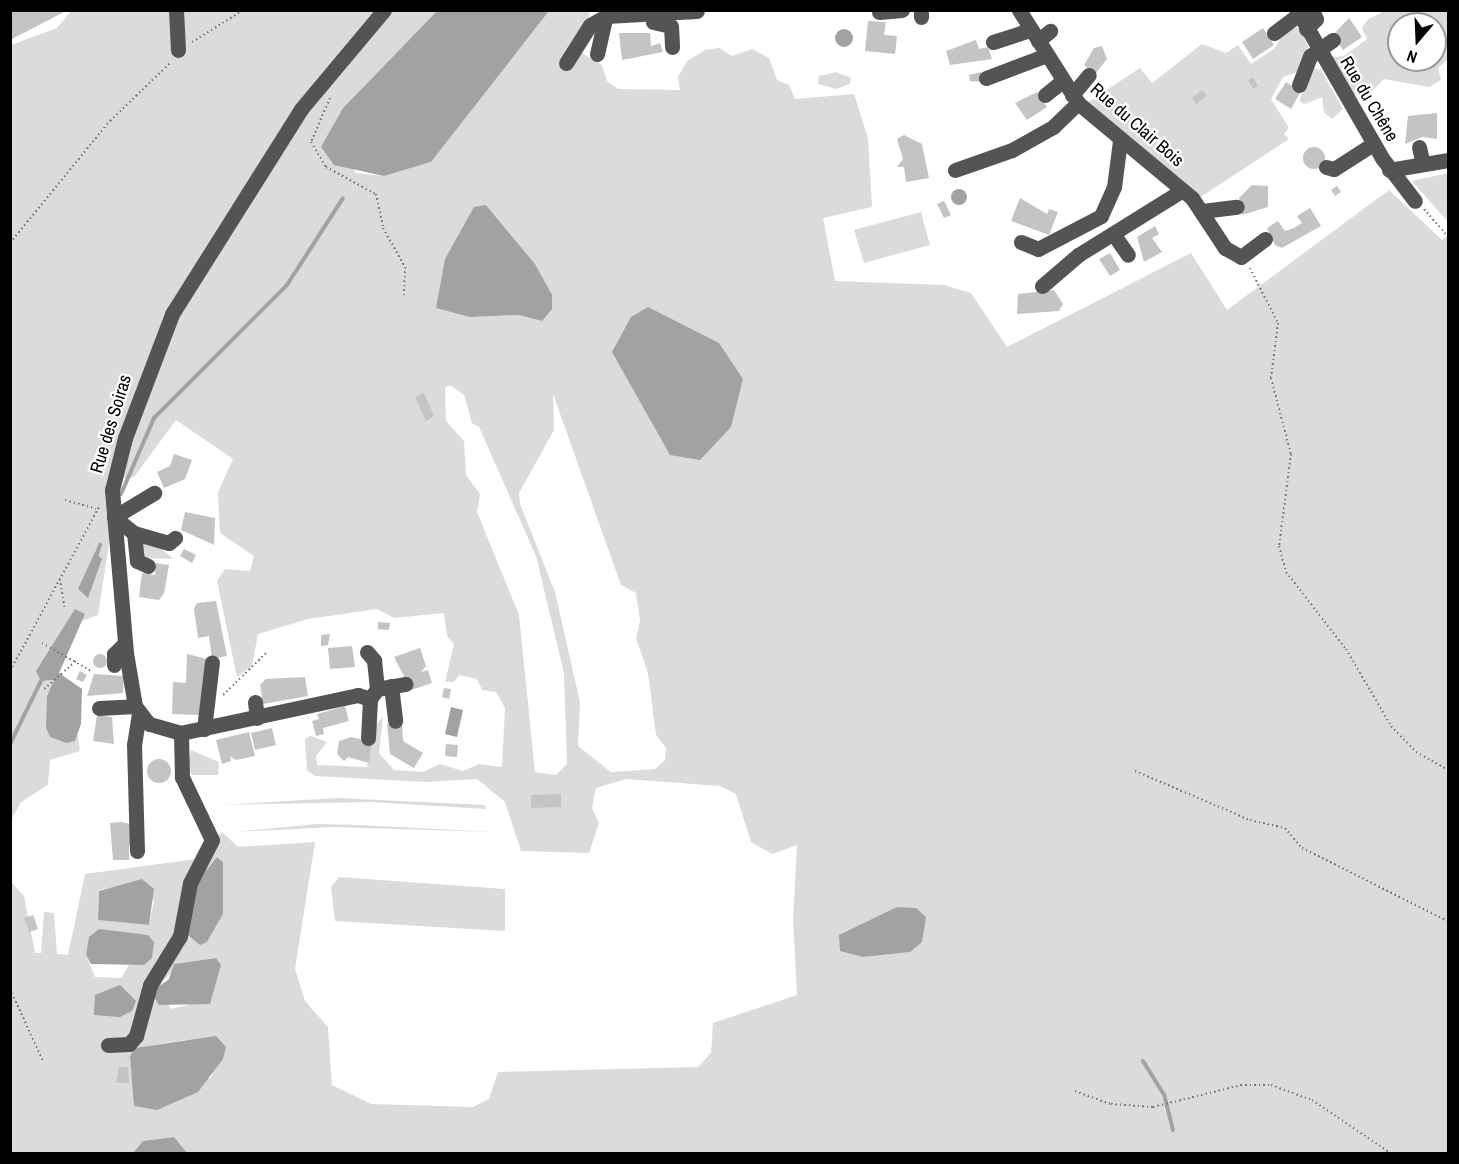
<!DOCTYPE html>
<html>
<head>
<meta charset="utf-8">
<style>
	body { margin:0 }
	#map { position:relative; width:1459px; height:1164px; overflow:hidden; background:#fff; font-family:"Archivo Narrow",sans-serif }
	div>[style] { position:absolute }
	.green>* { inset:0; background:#dbdbdb }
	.water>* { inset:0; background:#a2a2a2 }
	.round { border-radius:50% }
	.stream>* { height:4px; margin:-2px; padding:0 2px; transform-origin:2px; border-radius:2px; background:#a2a2a2 }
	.building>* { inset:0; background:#c4c4c4 }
	.path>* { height:2px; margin-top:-1px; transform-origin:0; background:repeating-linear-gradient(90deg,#767676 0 1.5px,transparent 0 4.5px) }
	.minor>* { height:15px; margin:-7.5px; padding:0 7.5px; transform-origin:7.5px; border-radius:7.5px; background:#545454 }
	span { translate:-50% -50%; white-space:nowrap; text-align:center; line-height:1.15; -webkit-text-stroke:4.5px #fff; paint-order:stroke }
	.street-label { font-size:18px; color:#000 }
	.frame { position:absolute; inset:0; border:12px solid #000; pointer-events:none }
	.north { position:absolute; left:1387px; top:12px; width:60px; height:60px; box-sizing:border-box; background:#fff; border:2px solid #999; border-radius:50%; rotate:199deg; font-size:16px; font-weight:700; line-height:24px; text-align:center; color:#000 }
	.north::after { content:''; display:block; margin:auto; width:21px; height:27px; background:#000; clip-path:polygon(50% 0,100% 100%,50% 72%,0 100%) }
</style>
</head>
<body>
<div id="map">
	<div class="green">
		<div style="clip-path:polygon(evenodd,71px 11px,437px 11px,343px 108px,355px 173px,384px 176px,431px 162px,549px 11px,590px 11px,580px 52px,602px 65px,607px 81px,618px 89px,680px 90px,678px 77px,687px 61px,705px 50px,719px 48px,732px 56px,752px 49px,769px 58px,777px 80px,789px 85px,795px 99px,854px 94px,868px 138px,872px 207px,823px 218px,835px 281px,944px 285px,971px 293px,1007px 347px,1191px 253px,1227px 310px,1389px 190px,1442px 240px,1448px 235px,1448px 1153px,187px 1154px,174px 1137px,143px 1141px,133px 1153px,11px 1153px,10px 881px,24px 896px,35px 953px,41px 953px,44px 912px,54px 913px,57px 954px,68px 955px,85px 874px,196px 859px,222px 832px,238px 847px,315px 842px,295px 969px,305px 1001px,328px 1027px,332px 1085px,371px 1104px,473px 1107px,489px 1099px,498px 1072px,698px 1067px,711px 1053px,713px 1023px,797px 995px,793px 919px,797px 845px,772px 854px,751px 842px,736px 794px,720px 786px,626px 779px,596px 788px,592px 808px,599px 823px,589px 853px,521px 851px,505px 802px,477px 779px,426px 782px,315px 776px,307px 770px,305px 739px,311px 736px,327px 742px,316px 756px,317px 765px,367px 767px,374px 728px,383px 716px,379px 753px,394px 770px,423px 772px,440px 764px,463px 771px,479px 764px,502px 767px,505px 708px,496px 692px,482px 690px,477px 679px,459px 675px,454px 682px,445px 682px,454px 644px,447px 636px,444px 613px,394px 618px,377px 609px,308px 619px,258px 634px,252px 666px,237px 677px,217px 581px,225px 569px,250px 571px,254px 556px,220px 533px,218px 492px,233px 459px,176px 420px,134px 477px,119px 479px,98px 615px,77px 623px,47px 681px,55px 680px,47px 696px,50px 737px,66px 743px,78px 736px,80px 751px,50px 760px,48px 785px,21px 802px,11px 820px,11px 45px,57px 28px,71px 11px,486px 205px,535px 264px,519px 315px,470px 317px,486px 205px,71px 11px,450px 385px,464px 395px,472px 423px,479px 427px,536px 556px,564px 673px,567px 764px,556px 775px,535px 772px,519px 615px,477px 512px,480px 494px,466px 475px,464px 441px,446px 421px,445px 388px,450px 385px,71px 11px,553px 394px,621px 585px,636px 593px,640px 621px,636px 638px,648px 673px,656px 735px,666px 748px,665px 760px,655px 769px,611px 772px,578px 746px,580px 702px,555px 592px,520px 504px,519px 493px,554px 430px,553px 394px,71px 11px,217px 857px,223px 862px,223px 914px,207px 942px,217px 857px,71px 11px,121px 886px,154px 901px,149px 925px,98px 920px,99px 890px,121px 886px,71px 11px,897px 907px,910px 952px,863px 957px,875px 920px,897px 907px,71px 11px,99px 929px,132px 934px,144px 964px,129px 965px,121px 978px,95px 977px,86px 955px,99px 929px,71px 11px,216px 958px,188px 1005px,170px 1009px,162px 982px,181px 963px,216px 958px,71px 11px,185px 1040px,226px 1047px,210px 1079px,135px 1048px,185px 1040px)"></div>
		<div style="clip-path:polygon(evenodd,1385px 11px,1448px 11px,1448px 59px,1438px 68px,1441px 80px,1429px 87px,1384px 79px,1370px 93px,1354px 95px,1328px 58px,1344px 56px,1367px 39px,1362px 28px,1368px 19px,1385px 11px,1399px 24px,1435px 24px,1435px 60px,1399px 60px,1399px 24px)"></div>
		<div style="clip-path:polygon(1288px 27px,1299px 28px,1308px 46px,1300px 71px,1283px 77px,1271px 99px,1289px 128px,1284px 134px,1289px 139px,1199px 198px,1087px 103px,1140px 68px,1152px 83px,1202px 44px,1226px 53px,1238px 45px,1251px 64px,1274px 49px)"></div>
		<div style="clip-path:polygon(1313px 68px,1321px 70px,1343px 109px,1332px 119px,1324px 113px,1322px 97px,1305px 104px,1299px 101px)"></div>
		<div style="clip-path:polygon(836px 72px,851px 78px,850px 84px,836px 89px,818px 84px,819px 76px)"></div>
		<div style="clip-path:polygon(1448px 173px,1448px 222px,1412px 181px)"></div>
		<div style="clip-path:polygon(921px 212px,930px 245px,864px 263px,854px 230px)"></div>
		<div style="clip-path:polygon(141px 543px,162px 549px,173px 559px,143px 558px)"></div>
		<div style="clip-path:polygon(191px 750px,219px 762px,218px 775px,192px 775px,187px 766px)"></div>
		<div style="clip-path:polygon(337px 798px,485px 805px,486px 809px,371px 802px,221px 805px)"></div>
		<div style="clip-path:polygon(317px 824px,359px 825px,495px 832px,334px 827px,233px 832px)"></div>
		<div style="clip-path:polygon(339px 877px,505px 889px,505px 931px,335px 921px,331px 887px)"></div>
	</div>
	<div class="water">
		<div style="clip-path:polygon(437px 11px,549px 11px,431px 162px,384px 176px,334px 165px,321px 147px,343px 108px)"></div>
		<div class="round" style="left:835px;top:29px;width:18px;height:18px"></div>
		<div class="round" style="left:951px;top:189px;width:16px;height:16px"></div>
		<div style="clip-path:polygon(486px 205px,535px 264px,552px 295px,552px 309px,542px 321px,519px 315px,470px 317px,436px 308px,445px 259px,474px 207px)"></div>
		<div style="clip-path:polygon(648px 307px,719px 343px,743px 379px,731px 427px,700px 460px,670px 455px,612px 352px,631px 317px)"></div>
		<div style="clip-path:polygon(95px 552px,102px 559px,88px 598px,78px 589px)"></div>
		<div style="clip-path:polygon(75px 609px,85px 614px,59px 673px,82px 689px,81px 724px,75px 741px,66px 743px,50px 737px,46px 728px,47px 696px,54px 680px,41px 681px,36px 671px)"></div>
		<div style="clip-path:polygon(451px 707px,463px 710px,457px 737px,445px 734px)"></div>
		<div style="clip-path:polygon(217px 857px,223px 862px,223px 914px,207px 942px,200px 945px,188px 935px,194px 886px)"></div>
		<div style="clip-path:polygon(142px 879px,154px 889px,149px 925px,98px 920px,99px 891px)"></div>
		<div style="clip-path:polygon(897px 907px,916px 908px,926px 917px,922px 942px,910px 952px,863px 957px,840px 951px,839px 935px)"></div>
		<div style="clip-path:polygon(99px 929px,148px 935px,154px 942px,152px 958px,144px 965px,91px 964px,86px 955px,89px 937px)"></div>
		<div style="clip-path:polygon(216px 958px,221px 965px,210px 1004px,159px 1005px,154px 997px,157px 988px,169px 979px,174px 964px)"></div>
		<div style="clip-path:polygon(120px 985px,136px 1001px,132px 1011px,120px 1017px,94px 1015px,95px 995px)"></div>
		<div style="clip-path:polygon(216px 1036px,226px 1047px,223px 1059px,198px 1092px,157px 1110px,134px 1106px,130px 1056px,135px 1048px)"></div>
		<div style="clip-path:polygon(174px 1137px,187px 1153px,133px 1153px,143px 1141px)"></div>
	</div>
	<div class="stream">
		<div style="left:121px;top:494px;width:83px;rotate:-66.5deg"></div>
		<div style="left:154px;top:418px;width:188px;rotate:-45deg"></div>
		<div style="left:287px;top:285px;width:103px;rotate:-57.2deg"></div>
		<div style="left:96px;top:556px;width:12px;rotate:-70deg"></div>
		<div style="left:10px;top:744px;width:75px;rotate:-63.8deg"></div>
		<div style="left:1143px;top:1061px;width:39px;rotate:58deg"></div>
		<div style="left:1164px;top:1094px;width:37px;rotate:76deg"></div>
	</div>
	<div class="building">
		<div style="clip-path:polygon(10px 10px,66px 10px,66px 11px,10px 40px)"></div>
		<div style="clip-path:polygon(1349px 18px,1362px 37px,1343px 50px,1333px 35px)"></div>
		<div style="clip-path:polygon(868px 21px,886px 22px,884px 35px,897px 36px,895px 54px,865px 51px)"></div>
		<div style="clip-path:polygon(1263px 28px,1274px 45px,1253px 59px,1242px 42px)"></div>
		<div style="clip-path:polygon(619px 33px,650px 33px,651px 46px,660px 43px,663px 52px,622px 60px)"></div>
		<div style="clip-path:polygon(976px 40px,979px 49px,988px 47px,992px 59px,950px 65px,946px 51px)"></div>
		<div style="clip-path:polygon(1102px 46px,1107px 59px,1095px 74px,1084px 65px,1094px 48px)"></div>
		<div style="clip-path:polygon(981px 72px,983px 82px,970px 81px,969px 75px)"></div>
		<div style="clip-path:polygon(1253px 77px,1258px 86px,1253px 89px,1248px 80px)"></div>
		<div style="clip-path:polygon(1286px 82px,1301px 91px,1291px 109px,1275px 99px)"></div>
		<div style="clip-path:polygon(1202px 90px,1207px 96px,1196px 104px,1192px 98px)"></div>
		<div style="clip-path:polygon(1037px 92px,1047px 107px,1027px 120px,1015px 103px)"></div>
		<div style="clip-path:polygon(1437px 113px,1437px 139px,1422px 137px,1405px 144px,1408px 116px)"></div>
		<div style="clip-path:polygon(904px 135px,922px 144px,929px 178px,906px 182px,904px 167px,897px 167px,903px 159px,897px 139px)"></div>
		<div class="round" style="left:1303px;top:147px;width:22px;height:22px"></div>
		<div style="clip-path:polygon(1252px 185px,1268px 186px,1268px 207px,1242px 215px,1239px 198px)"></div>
		<div style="clip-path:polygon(1337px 186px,1341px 192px,1335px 196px,1331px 190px)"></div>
		<div style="clip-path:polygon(1020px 198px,1047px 214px,1049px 209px,1058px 212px,1049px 235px,1011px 221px)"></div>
		<div style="clip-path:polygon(944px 201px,951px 215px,944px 218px,937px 204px)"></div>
		<div style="clip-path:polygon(1310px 208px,1321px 226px,1282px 248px,1275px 245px,1267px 228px,1278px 221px,1285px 231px,1294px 228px,1302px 223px,1297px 216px)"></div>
		<div style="clip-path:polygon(1155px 226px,1159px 234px,1152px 238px,1162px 252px,1144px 262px,1137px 237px)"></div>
		<div style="clip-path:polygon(1110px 253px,1120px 270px,1110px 276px,1099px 259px)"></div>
		<div style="clip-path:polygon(1054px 290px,1063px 304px,1059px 311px,1017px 314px,1018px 294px)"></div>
		<div style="clip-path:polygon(424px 393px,434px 416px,426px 421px,415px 397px)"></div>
		<div style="clip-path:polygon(174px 454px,192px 460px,185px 479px,164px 488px,157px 472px,170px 466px)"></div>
		<div style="clip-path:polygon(185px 512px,215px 518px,214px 545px,181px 530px)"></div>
		<div style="clip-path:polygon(184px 549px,196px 555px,192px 563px,180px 556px)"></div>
		<div style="clip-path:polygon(156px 563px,169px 565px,164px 593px,159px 600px,139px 597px,142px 573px,155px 575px)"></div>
		<div style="clip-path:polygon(216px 601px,227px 656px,212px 659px,209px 636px,198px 638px,194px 609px,197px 603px)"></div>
		<div style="clip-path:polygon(378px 622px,390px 623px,389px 630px,378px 629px)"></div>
		<div style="clip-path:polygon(330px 634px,328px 645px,321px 646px,321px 635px)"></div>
		<div style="clip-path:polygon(352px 646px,355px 667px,330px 669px,328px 648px)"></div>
		<div style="clip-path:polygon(420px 648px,426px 666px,421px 672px,428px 670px,432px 683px,411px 690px,394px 657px)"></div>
		<div class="round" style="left:93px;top:654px;width:14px;height:14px"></div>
		<div style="clip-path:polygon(187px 654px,207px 659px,199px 715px,172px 714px,173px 682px,186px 683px)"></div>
		<div style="clip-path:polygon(80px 671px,87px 675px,83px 682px,76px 679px)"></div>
		<div style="clip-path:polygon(94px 674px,124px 676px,123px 693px,87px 696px)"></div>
		<div style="clip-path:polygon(305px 677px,308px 696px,263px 704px,260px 685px,266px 679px)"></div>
		<div style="clip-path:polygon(444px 688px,451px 689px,449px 699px,442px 697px)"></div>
		<div style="clip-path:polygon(345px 706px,349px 721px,323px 728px,324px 734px,316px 736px,312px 721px,319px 719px,317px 714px)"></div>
		<div style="clip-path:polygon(97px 715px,112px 717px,114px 744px,93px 741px)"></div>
		<div style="clip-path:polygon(402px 723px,403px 741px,423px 753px,414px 768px,390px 754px,387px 724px)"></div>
		<div style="clip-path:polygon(272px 728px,276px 745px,255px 750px,251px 733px)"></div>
		<div style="clip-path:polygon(249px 732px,255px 756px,236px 760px,230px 756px,231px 761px,222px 764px,216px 740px)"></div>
		<div style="clip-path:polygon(351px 737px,372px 742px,369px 763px,348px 757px,344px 761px,337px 754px,339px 741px)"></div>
		<div style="clip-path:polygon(446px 744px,458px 745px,457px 757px,445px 756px)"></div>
		<div class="round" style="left:147px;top:759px;width:24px;height:24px"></div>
		<div style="clip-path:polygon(561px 794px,561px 807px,531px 808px,531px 795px)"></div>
		<div style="clip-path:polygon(122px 822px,133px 825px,134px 845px,129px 845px,129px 860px,113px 860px,110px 823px)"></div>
		<div style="clip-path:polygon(33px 915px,38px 929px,29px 932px,24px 918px)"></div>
		<div style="clip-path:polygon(119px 1067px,128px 1067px,129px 1083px,116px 1083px)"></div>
	</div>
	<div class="path">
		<div style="left:192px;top:42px;width:60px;rotate:-32.1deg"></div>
		<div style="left:330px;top:98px;width:48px;rotate:113.4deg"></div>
		<div style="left:311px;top:142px;width:29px;rotate:59deg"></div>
		<div style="left:326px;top:167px;width:57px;rotate:28.4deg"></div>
		<div style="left:376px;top:194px;width:35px;rotate:78deg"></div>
		<div style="left:383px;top:228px;width:45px;rotate:60.6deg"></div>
		<div style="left:405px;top:267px;width:31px;rotate:92deg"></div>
		<div style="left:1424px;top:209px;width:37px;rotate:49deg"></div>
		<div style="left:10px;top:243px;width:158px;rotate:-50.7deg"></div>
		<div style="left:110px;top:121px;width:85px;rotate:-44deg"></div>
		<div style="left:1250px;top:268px;width:62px;rotate:63deg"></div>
		<div style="left:1278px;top:323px;width:55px;rotate:97.3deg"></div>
		<div style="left:1271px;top:378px;width:79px;rotate:75.3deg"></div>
		<div style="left:1291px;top:454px;width:93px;rotate:97.4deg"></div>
		<div style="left:1279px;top:546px;width:27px;rotate:75deg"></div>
		<div style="left:1286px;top:572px;width:98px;rotate:52.1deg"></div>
		<div style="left:1346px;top:649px;width:89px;rotate:59.7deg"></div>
		<div style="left:1391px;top:726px;width:36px;rotate:46deg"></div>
		<div style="left:1416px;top:752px;width:37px;rotate:29deg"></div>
		<div style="left:65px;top:500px;width:32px;rotate:16deg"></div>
		<div style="left:60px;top:579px;width:30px;rotate:81deg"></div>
		<div style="left:42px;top:643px;width:56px;rotate:29.7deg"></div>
		<div style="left:10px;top:671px;width:189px;rotate:-61.5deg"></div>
		<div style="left:44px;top:689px;width:44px;rotate:-41.3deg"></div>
		<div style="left:223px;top:695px;width:62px;rotate:-44.3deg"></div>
		<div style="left:1135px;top:771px;width:125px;rotate:23.1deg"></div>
		<div style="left:1250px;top:820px;width:36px;rotate:13deg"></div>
		<div style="left:1285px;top:828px;width:26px;rotate:50deg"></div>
		<div style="left:1302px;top:848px;width:163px;rotate:26.6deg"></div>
		<div style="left:10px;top:989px;width:79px;rotate:65.4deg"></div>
		<div style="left:1075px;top:1091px;width:38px;rotate:20deg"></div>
		<div style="left:1111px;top:1104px;width:42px;rotate:4.1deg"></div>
		<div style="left:1153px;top:1107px;width:91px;rotate:-14deg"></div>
		<div style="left:1241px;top:1085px;width:30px"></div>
		<div style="left:1271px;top:1085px;width:44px;rotate:20.1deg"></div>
		<div style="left:1312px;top:1100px;width:97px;rotate:34deg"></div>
	</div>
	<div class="minor">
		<div style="left:176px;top:10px;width:40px;rotate:87.1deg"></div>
		<div style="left:1019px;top:10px;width:110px;rotate:57.6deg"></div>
		<div style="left:1078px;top:103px;width:148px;rotate:39.8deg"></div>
		<div style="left:1192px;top:198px;width:60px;rotate:56.6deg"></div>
		<div style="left:1225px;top:248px;width:18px;rotate:29deg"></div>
		<div style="left:1241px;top:257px;width:30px;rotate:-37deg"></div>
		<div style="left:1297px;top:10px;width:171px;rotate:60.1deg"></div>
		<div style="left:1382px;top:158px;width:54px;rotate:52.5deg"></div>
		<div style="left:879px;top:12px;width:23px;rotate:-5deg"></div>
		<div style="left:921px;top:17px;width:7px;rotate:-90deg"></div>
		<div style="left:653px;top:22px;width:18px;rotate:13deg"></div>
		<div style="left:671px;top:26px;width:21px;rotate:87deg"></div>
		<div style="left:1306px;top:29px;width:14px;rotate:-45deg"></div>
		<div style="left:1316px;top:19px;width:10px;rotate:-114deg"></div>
		<div style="left:1274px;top:33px;width:31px;rotate:-37deg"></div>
		<div style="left:1038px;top:41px;width:16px;rotate:-40deg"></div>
		<div style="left:993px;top:42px;width:40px;rotate:-18deg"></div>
		<div style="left:597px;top:54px;width:45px;rotate:-77.2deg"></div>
		<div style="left:566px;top:63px;width:45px;rotate:-57.7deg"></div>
		<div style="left:590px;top:25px;width:18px;rotate:-29deg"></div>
		<div style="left:606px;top:16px;width:91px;rotate:-3.1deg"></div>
		<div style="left:986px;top:78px;width:65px;rotate:-20.7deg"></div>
		<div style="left:1299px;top:85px;width:31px;rotate:-69deg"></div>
		<div style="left:1310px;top:56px;width:28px;rotate:-35deg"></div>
		<div style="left:1045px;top:95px;width:22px;rotate:-39deg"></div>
		<div style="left:1072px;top:95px;width:26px;rotate:-50deg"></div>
		<div style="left:1419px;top:147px;width:17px;rotate:77deg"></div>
		<div style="left:1326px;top:167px;width:8px;rotate:14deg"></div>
		<div style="left:1334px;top:169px;width:46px;rotate:-32.7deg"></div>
		<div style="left:955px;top:170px;width:60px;rotate:-19.3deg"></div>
		<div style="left:1012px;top:150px;width:47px;rotate:-29.3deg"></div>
		<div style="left:1053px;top:127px;width:35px;rotate:-44deg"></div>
		<div style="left:1389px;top:170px;width:60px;rotate:-9.6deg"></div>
		<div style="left:1202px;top:211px;width:35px;rotate:-7deg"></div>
		<div style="left:1114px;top:235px;width:24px;rotate:55deg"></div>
		<div style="left:1021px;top:242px;width:18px;rotate:22deg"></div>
		<div style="left:1038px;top:249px;width:71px;rotate:-27.6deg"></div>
		<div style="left:1101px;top:216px;width:32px;rotate:-66deg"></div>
		<div style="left:1114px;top:187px;width:46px;rotate:-82.6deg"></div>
		<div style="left:1042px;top:286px;width:48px;rotate:-40.7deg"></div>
		<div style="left:1078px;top:255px;width:123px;rotate:-31.8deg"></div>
		<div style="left:114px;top:517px;width:26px;rotate:39deg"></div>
		<div style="left:134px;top:533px;width:36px;rotate:16deg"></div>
		<div style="left:169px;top:543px;width:8px;rotate:-40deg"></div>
		<div style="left:114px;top:517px;width:47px;rotate:-31deg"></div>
		<div style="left:134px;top:533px;width:28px;rotate:84deg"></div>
		<div style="left:137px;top:561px;width:12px;rotate:24deg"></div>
		<div style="left:367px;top:652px;width:11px;rotate:49deg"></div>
		<div style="left:374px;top:660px;width:29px;rotate:84deg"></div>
		<div style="left:114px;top:665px;width:11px;rotate:-90deg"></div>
		<div style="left:114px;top:654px;width:16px;rotate:-45deg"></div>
		<div style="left:391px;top:686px;width:35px;rotate:83deg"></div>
		<div style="left:370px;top:699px;width:13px;rotate:-162deg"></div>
		<div style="left:358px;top:695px;width:181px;rotate:167.9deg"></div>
		<div style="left:181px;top:733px;width:33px;rotate:-164deg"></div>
		<div style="left:149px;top:724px;width:23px;rotate:-128deg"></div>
		<div style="left:135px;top:706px;width:54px;rotate:-99.6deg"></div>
		<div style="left:126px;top:653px;width:164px;rotate:-94.9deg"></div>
		<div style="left:112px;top:490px;width:54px;rotate:-76deg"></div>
		<div style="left:125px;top:438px;width:133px;rotate:-69.2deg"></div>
		<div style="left:172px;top:314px;width:242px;rotate:-57.8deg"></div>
		<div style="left:301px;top:109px;width:129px;rotate:-50deg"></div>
		<div style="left:255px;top:702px;width:16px;rotate:83deg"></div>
		<div style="left:99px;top:708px;width:36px;rotate:-3deg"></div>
		<div style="left:204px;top:729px;width:67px;rotate:-83.2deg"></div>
		<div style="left:368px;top:738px;width:39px;rotate:-87deg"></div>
		<div style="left:370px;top:699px;width:12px;rotate:-55deg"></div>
		<div style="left:377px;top:689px;width:29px;rotate:-10deg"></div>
		<div style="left:137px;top:851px;width:106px;rotate:-91.6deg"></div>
		<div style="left:134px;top:745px;width:32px;rotate:-81deg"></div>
		<div style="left:108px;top:1045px;width:21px;rotate:-3deg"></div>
		<div style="left:129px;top:1044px;width:11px;rotate:-49deg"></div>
		<div style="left:136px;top:1036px;width:53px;rotate:-74.6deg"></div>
		<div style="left:150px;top:985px;width:57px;rotate:-58.5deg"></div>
		<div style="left:180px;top:936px;width:54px;rotate:-79.3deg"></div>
		<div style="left:190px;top:883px;width:48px;rotate:-62.9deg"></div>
		<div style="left:212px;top:840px;width:70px;rotate:-115.5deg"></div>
		<div style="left:182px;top:777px;width:44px;rotate:-91.3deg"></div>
	</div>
	<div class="street-label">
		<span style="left:1369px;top:99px;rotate:59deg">Rue du Chêne</span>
		<span style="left:1137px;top:125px;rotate:41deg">Rue du Clair Bois</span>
		<span style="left:111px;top:424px;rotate:-73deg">Rue des Soiras</span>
	</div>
	<div class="frame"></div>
	<div class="north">N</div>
</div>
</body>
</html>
